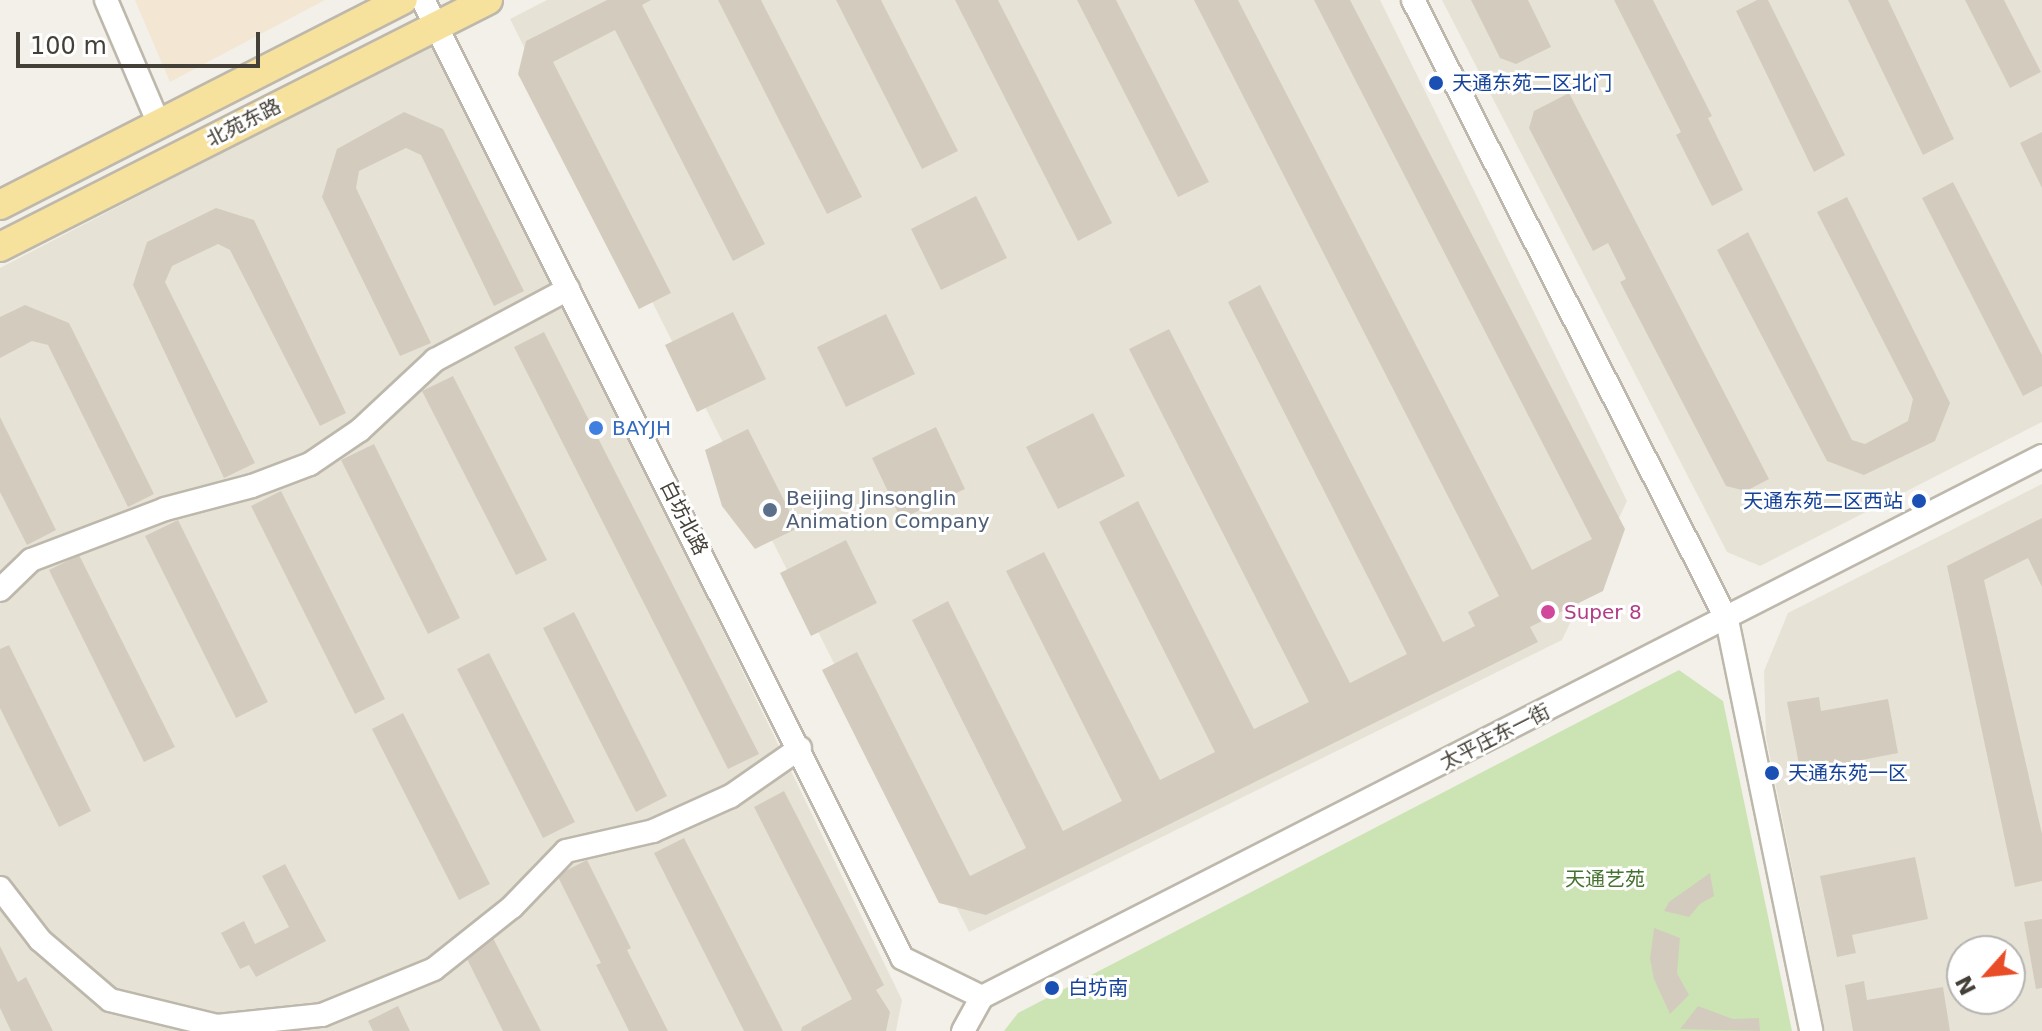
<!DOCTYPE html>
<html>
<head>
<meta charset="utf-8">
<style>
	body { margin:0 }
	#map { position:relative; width:2042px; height:1031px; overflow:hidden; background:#f2f0e8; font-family:"DejaVu Sans","Noto Sans SC",sans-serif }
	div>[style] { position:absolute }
	.residential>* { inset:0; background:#e6e2d6 }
	.commercial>* { inset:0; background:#f3e7d4 }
	.green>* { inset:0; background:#cce4b4 }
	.building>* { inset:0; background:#d3ccbe }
	.roads { filter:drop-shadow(2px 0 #bdb8ab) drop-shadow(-2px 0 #bdb8ab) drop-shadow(0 2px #bdb8ab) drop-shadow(0 -2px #bdb8ab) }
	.minor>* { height:22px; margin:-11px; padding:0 11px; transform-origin:11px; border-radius:11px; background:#fff }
	.major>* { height:28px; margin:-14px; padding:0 14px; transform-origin:14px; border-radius:14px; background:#f6e19d }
	.dots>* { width:22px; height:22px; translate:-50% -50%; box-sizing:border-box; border:4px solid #fff; border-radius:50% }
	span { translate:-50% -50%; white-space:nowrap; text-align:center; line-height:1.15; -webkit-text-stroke:6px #fff; paint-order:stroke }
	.transit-label { font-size:20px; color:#164399 }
	.left { translate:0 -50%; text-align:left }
	.right { translate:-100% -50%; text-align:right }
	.street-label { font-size:20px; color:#454037 }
	.shop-label { font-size:20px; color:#366cbe }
	.service-label { font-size:20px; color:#4e5e75 }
	.hotel-label { font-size:20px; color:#b23c85 }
	.park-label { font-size:20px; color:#45722f }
	.north { position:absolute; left:1946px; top:935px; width:80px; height:80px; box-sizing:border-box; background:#fff; border:2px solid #b5b3af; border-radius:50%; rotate:243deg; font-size:22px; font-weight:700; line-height:32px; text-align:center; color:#454037 }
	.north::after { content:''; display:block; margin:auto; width:28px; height:36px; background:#e94d28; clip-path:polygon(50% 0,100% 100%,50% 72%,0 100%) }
	.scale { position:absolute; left:16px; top:32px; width:244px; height:36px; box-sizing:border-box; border:4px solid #454037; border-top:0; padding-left:10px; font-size:24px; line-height:28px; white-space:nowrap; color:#454037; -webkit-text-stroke:6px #fff; paint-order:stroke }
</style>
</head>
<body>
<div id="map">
	<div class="residential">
		<div style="clip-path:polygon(547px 0,1380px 0,1627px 501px,1562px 640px,969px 932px,510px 19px)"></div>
		<div style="clip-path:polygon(1442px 0,2042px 0,2042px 422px,1760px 566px,1727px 552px)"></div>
		<div style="clip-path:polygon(437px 41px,902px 1000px,896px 1031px,0 1031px,0 268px)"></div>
		<div style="clip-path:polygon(evenodd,2042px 484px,2042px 1031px,1825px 1031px,1766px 737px,1764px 671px,1788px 613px,2042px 484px,1962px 951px,2010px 951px,2010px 999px,1962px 999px,1962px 951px)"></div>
	</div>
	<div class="commercial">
		<div style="clip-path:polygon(135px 0,325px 0,170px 82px)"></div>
	</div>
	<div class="green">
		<div style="clip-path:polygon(1679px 670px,1723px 701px,1792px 1031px,1004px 1031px,1018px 1013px)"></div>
	</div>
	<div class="building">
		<div style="clip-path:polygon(607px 0,651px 0,642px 5px,765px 244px,733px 261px,615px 30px,553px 62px,671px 293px,639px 309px,518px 74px,526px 41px)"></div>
		<div style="clip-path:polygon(718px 0,761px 0,862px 197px,827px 214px)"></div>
		<div style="clip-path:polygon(836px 0,881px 0,958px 151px,922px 169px)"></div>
		<div style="clip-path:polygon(955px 0,998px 0,1112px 223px,1078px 241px)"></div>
		<div style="clip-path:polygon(1077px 0,1116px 0,1209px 182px,1178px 197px)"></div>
		<div style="clip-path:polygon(1194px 0,1238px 0,1532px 570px,1592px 539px,1314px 0,1350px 0,1625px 529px,1603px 591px,1530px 627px,1538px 642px,986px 915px,939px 903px,822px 670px,857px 652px,970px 876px,1026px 848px,912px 620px,948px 601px,1063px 831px,1122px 801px,1006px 571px,1044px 552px,1160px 780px,1215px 752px,1099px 522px,1138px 501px,1254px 729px,1309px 702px,1129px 349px,1169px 329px,1350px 683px,1407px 654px,1228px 302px,1260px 285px,1443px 642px,1475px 626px,1468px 612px,1499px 596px)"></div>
		<div style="clip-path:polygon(1471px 0,1528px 0,1551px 47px,1516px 64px,1500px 58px)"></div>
		<div style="clip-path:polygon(1614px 0,1653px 0,1712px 116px,1708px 118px,1743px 190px,1712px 206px,1676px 135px,1681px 132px)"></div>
		<div style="clip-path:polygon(1757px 0,1768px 0,1845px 155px,1814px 172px,1736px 11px)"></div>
		<div style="clip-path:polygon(1848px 0,1888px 0,1954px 139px,1923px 155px)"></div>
		<div style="clip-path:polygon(1965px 0,2004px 0,2041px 72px,2010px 88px)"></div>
		<div style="clip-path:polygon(1569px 93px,1769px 479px,1746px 491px,1726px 486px,1620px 282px,1626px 279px,1608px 243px,1593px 251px,1529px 128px,1534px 111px)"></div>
		<div style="clip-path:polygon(404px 112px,443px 129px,524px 291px,494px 306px,421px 155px,406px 148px,359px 171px,356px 188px,431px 343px,400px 356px,322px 197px,337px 149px)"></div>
		<div style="clip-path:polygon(2042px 132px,2042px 188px,2020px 143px)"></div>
		<div style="clip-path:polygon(1953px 182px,2042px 355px,2042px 386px,2023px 396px,1922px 198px)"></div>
		<div style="clip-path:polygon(976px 196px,1007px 258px,941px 290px,911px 229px)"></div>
		<div style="clip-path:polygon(1847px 197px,1950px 403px,1935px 441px,1864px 475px,1827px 461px,1717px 250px,1748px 232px,1852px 440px,1865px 444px,1908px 421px,1913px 399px,1817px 212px)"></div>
		<div style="clip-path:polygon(216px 208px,254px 220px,346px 413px,320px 426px,230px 250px,218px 244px,172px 266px,165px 282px,255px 463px,224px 478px,133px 285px,147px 242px)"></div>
		<div style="clip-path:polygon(25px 305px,69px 323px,154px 494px,128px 507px,48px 345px,32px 341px,0 358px,0 317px)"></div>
		<div style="clip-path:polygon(733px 312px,766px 379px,697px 412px,665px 345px)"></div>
		<div style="clip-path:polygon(886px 314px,915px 374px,846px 407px,817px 347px)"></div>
		<div style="clip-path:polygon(544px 332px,759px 754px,728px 769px,514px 347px)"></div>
		<div style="clip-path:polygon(453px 376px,547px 560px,516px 575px,422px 391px)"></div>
		<div style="clip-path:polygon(1093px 413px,1125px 476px,1058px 509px,1026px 447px)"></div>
		<div style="clip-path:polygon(0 417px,56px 530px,27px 545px,0 492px)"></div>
		<div style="clip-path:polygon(936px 427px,965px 489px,901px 519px,872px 458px)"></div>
		<div style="clip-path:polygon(748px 429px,798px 528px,755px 549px,722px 506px,705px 450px)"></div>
		<div style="clip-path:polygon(374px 444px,460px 618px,428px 634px,341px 460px)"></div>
		<div style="clip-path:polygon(281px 491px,385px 699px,355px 714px,251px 506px)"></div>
		<div style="clip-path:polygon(2042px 518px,2042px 587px,2028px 558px,1984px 580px,2042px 834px,2042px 881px,2015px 887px,1947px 566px)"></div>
		<div style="clip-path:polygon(178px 520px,268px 702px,236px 718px,145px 536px)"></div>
		<div style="clip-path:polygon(846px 540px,877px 603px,811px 636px,780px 573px)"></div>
		<div style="clip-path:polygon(79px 555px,175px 747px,144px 762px,49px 570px)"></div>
		<div style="clip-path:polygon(574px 612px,667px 796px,636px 812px,543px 628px)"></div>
		<div style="clip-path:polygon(9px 645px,91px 811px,59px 827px,0 708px,0 649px)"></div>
		<div style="clip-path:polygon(489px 653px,575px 822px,543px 838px,457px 669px)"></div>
		<div style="clip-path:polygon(1819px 697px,1821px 711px,1888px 699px,1898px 753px,1831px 766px,1832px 774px,1802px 780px,1787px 702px)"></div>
		<div style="clip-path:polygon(403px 713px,490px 884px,459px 900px,372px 729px)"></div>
		<div style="clip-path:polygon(784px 791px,884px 985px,876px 990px,890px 1012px,886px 1031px,801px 1031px,802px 1027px,852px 999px,754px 807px)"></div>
		<div style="clip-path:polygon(684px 838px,783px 1031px,744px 1031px,654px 853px)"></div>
		<div style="clip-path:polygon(1915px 857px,1928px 919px,1852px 935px,1856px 953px,1837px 957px,1820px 876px)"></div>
		<div style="clip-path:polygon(587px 860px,631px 948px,627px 950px,668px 1031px,629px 1031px,596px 965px,601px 963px,557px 875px)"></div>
		<div style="clip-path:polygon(285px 864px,326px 941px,256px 977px,249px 965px,240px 969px,221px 933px,244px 921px,255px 944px,289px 927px,262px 876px)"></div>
		<div style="clip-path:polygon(1710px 873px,1714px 896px,1700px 904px,1689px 917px,1664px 911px,1669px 902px)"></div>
		<div style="clip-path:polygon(2042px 919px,2042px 988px,2036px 989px,2024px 922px)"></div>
		<div style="clip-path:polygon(1654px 928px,1680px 938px,1677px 973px,1689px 995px,1670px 1014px,1654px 979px,1650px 959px)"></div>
		<div style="clip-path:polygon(493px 938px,541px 1031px,503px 1031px,464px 953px)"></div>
		<div style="clip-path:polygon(0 946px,18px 982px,26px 977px,53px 1031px,11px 1031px,0 1008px)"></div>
		<div style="clip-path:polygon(1864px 981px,1867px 1000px,1943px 987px,1950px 1031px,1853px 1031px,1845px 985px)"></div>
		<div style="clip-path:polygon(398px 1006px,410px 1031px,373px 1031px,368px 1021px)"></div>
		<div style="clip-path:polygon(1698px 1006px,1733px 1019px,1759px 1018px,1760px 1031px,1680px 1029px)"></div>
	</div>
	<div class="roads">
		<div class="minor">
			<div style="left:106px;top:0;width:135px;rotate:66.9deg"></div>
			<div style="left:423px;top:0;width:1071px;rotate:63.43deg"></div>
			<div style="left:902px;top:958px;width:89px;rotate:26deg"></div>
			<div style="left:1413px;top:0;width:695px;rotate:63.14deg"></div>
			<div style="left:1727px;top:620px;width:419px;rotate:78.4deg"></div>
			<div style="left:0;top:590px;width:43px;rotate:-44.1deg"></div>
			<div style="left:31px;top:560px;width:143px;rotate:-20.8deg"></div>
			<div style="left:165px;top:509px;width:90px;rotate:-14.8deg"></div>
			<div style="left:252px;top:486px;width:62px;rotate:-20.8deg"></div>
			<div style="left:310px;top:464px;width:60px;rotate:-34.2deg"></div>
			<div style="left:360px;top:430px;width:103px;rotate:-43deg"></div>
			<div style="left:435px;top:360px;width:151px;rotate:-28.1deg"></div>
			<div style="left:0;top:888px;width:66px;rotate:52.4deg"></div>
			<div style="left:40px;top:940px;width:92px;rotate:40.6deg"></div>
			<div style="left:110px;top:1000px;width:110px;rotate:13.7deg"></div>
			<div style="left:217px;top:1026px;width:106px;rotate:-6deg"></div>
			<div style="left:322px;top:1015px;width:121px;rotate:-22.3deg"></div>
			<div style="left:434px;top:969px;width:100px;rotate:-38.5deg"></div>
			<div style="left:512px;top:907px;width:78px;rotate:-46deg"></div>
			<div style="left:566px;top:851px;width:89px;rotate:-12.9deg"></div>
			<div style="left:653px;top:831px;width:85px;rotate:-24.2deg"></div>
			<div style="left:731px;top:796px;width:84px;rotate:-34.8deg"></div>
			<div style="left:963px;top:1031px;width:39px;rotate:-61deg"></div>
			<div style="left:982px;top:997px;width:1190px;rotate:-27.04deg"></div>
		</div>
		<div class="major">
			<div style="left:0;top:205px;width:452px;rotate:-27deg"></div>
			<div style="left:0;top:247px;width:547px;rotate:-26.85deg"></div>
		</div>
	</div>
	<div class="dots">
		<div style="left:1436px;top:83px;background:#1a4fb4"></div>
		<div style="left:596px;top:428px;background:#3f7fe0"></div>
		<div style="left:1919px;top:501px;background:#1a4fb4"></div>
		<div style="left:770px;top:510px;background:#5c6f8a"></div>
		<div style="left:1548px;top:612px;background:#d1479c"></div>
		<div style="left:1772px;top:773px;background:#1a4fb4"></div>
		<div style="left:1052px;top:988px;background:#1a4fb4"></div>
	</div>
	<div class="transit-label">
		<span class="left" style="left:1452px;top:83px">天通东苑二区北门</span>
		<span class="right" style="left:1903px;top:501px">天通东苑二区西站</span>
		<span class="left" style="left:1788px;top:773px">天通东苑一区</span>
		<span class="left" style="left:1068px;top:988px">白坊南</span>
	</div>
	<div class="street-label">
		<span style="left:244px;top:123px;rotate:-27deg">北苑东路</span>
		<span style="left:684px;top:518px;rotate:63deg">白坊北路</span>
		<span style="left:1495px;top:737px;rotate:-27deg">太平庄东一街</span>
	</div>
	<div class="shop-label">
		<span class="left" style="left:612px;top:428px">BAYJH</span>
	</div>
	<div class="service-label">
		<span class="left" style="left:786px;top:510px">Beijing Jinsonglin<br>Animation Company</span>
	</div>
	<div class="hotel-label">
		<span class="left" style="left:1564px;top:612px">Super 8</span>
	</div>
	<div class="park-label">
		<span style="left:1605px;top:879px">天通艺苑</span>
	</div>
	<div class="north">N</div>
	<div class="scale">100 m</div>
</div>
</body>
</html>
